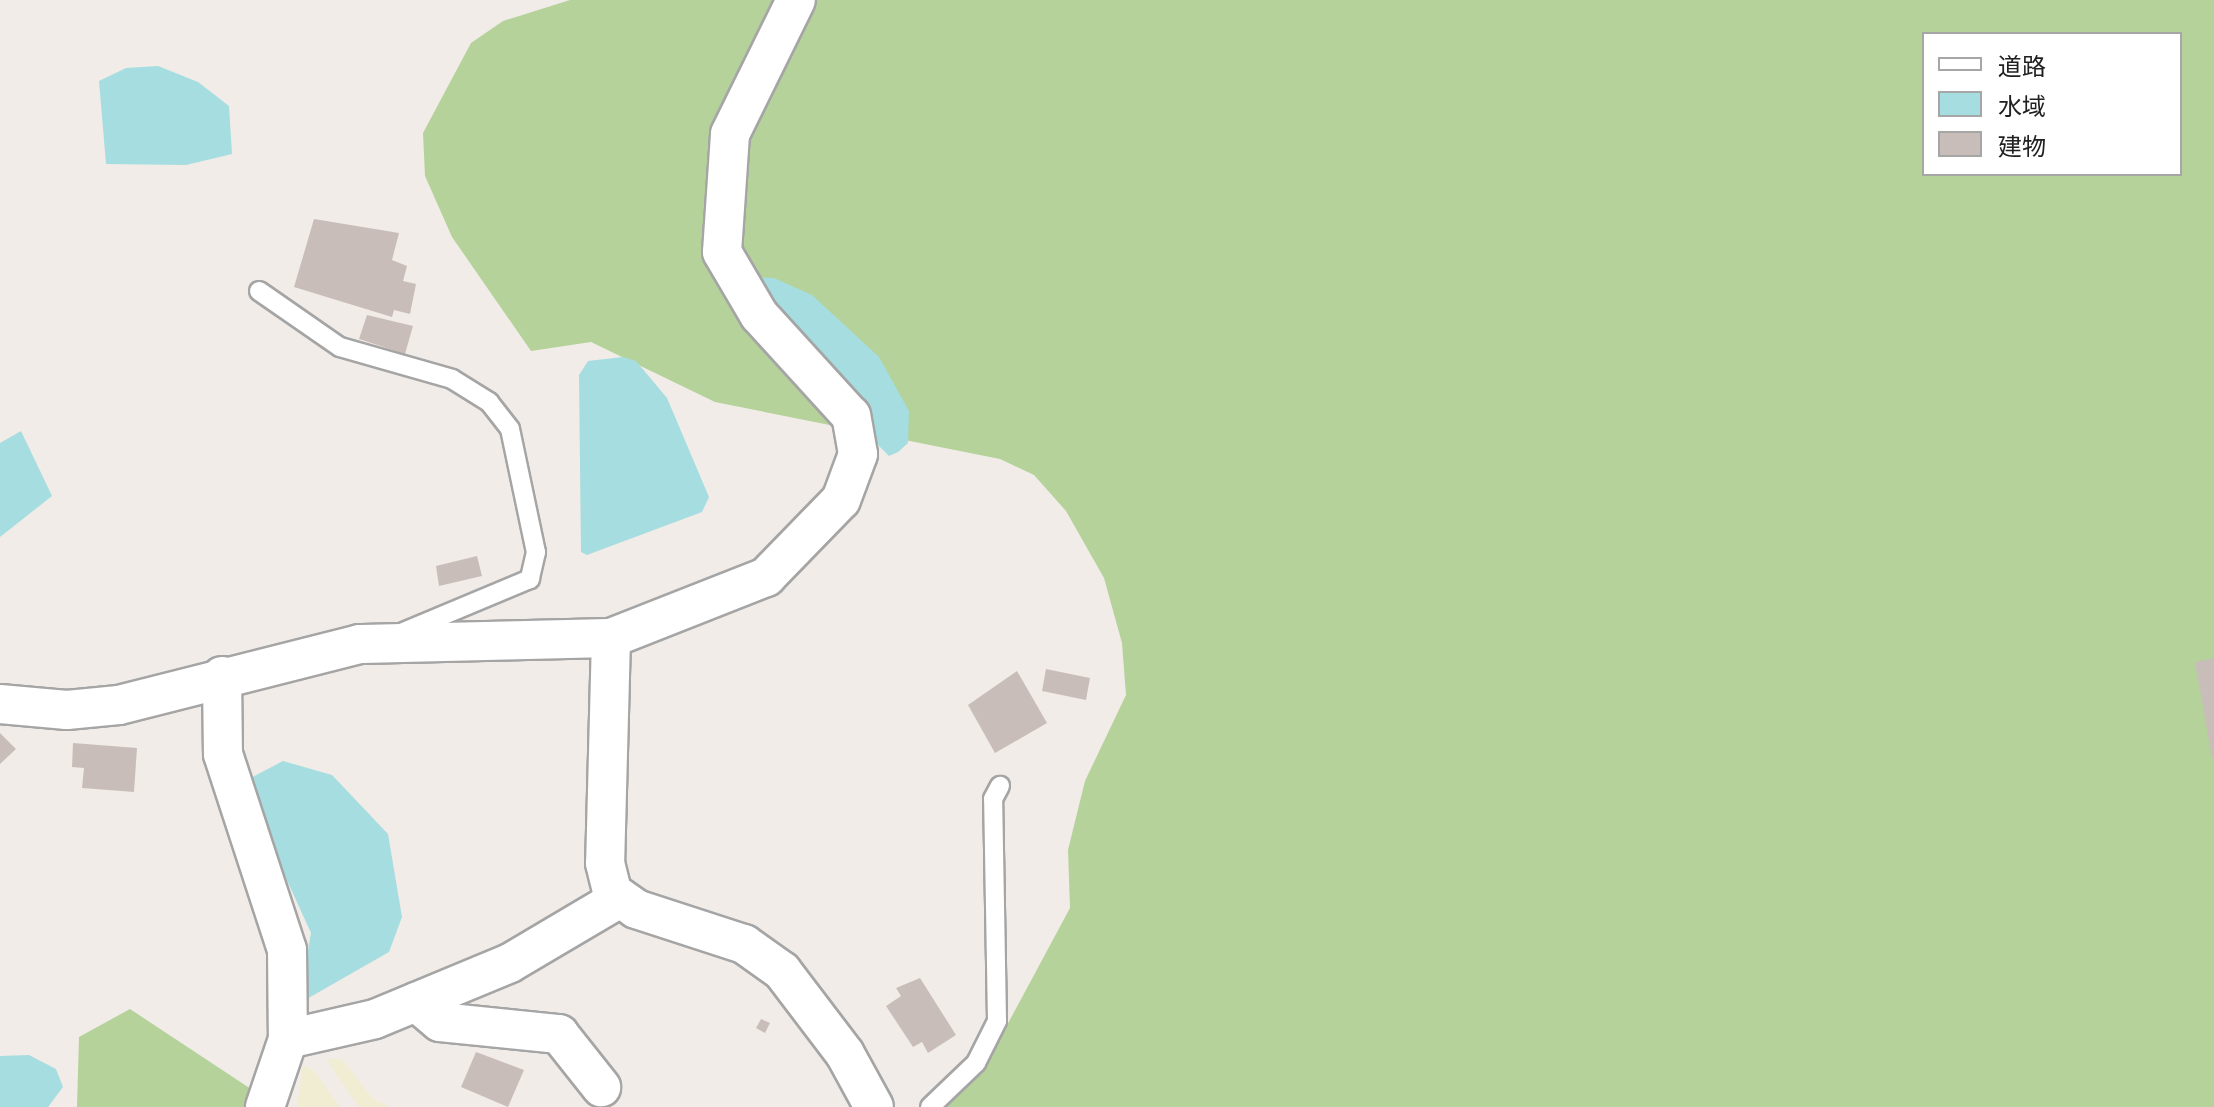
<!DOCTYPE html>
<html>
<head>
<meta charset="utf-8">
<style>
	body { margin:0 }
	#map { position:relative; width:2214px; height:1107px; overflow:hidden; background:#f1ece7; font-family:Manrope,"Noto Sans JP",sans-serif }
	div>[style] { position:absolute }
	.farmland>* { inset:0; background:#f0edd2 }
	.forest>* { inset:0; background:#b4d29a }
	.water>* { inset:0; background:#a6dde0 }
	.building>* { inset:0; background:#c9bdba }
	.roads { filter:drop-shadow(2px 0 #a5a5a5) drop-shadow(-2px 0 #a5a5a5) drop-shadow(0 2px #a5a5a5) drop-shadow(0 -2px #a5a5a5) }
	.lane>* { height:18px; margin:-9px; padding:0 9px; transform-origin:9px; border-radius:9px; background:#fff }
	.street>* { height:38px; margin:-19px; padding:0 19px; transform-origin:19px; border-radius:19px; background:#fff }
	span { translate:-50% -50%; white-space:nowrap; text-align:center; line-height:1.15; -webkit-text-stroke:6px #fff; paint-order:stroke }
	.legend { position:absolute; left:1922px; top:32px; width:260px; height:144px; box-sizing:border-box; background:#fff; border:2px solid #a6a6a6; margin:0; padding:10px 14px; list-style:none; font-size:24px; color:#212121 }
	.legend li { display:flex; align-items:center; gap:16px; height:40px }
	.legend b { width:40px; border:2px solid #a6a6a6 }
</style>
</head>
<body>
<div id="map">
	<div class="farmland">
		<div style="clip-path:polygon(326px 1059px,342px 1059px,373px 1099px,391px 1107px,359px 1107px)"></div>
		<div style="clip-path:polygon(303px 1065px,314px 1071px,340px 1107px,297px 1107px)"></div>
	</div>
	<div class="forest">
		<div style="clip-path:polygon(evenodd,570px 0,2214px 0,2214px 1107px,941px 1107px,991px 1055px,1070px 908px,1068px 850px,1085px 781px,1126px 695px,1122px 643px,1104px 578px,1066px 511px,1034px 475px,1000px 459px,715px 402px,591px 342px,531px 351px,452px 237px,425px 176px,423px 133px,471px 43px,503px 21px,570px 0,1924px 34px,2180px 34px,2180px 174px,1924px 174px,1924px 34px)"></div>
		<div style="clip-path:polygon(130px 1009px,254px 1091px,253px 1107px,77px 1107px,79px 1037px)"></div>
	</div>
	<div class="water">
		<div style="clip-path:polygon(158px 66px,198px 82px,229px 106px,232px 154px,186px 165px,106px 164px,99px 81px,126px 68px)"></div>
		<div style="clip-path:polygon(751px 277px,774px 278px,812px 295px,879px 357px,909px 411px,908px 443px,898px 452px,889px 456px,871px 438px)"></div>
		<div style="clip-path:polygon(623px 357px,636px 361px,667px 398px,709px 497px,702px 512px,587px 555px,581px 552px,579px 375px,588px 361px)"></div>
		<div style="clip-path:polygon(21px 431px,52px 496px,0 537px,0 443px)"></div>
		<div style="clip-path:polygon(283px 761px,332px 775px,388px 834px,402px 917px,389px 952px,305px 1000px,300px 995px,311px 933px,250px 799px,249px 779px)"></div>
		<div style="clip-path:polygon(29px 1055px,56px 1069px,63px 1087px,48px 1107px,0 1107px,0 1056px)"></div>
	</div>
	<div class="building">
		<div style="clip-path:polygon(314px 219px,399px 233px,392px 260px,407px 266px,403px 281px,416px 284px,410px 314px,394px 310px,392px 317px,294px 287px)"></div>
		<div style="clip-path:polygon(367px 315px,413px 326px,405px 354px,359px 339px)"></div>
		<div style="clip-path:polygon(477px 556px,482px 576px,439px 586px,436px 566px)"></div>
		<div style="clip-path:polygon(2214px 658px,2214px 758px,2212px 758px,2195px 662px)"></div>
		<div style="clip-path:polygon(1046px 669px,1090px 678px,1086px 700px,1042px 691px)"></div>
		<div style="clip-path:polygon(1017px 671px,1047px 723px,995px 753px,968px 705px)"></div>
		<div style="clip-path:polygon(0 733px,16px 749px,0 764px)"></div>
		<div style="clip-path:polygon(73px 743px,137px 748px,134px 792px,82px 788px,84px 768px,72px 767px)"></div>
		<div style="clip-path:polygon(920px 978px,956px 1035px,928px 1053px,922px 1042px,913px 1047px,886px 1006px,901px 996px,896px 988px)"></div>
		<div style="clip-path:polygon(761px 1019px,770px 1023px,765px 1033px,756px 1028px)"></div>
		<div style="clip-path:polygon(476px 1052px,524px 1070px,508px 1107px,461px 1087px)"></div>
	</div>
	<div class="roads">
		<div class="lane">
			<div style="left:259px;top:291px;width:98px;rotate:34.7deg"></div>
			<div style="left:340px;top:347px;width:116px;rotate:15.9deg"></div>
			<div style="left:452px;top:379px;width:44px;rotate:31.9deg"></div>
			<div style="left:489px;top:402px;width:34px;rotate:52deg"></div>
			<div style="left:510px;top:429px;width:126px;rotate:78.1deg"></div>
			<div style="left:536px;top:552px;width:28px;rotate:103deg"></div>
			<div style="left:530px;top:579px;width:140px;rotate:157.3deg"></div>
			<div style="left:930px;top:1107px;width:64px;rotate:-43.7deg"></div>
			<div style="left:976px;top:1063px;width:47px;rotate:-63.4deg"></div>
			<div style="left:997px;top:1021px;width:222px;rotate:-91deg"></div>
			<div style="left:993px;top:799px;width:15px;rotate:-62deg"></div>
		</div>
		<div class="street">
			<div style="left:611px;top:638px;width:225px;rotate:91.5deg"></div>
			<div style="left:605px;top:863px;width:30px;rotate:76deg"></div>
			<div style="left:612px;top:892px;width:29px;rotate:35deg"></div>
			<div style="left:636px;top:909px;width:114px;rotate:18deg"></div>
			<div style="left:744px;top:944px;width:47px;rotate:35.4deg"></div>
			<div style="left:782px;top:971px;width:104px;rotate:52.8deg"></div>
			<div style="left:845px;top:1054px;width:60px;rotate:61.3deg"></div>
			<div style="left:222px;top:676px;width:78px;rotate:89.3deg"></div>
			<div style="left:223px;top:754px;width:206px;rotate:71.9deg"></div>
			<div style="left:287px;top:950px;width:89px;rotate:89.4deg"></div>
			<div style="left:288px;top:1039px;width:72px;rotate:108.7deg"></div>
			<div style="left:0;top:704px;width:67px;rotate:5.1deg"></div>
			<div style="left:67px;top:710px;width:52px;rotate:-5.5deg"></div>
			<div style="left:119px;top:705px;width:249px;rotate:-14.2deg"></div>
			<div style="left:360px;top:644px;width:251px;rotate:-1.4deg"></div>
			<div style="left:611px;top:638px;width:167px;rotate:-21.5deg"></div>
			<div style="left:766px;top:577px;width:107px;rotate:-45.8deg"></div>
			<div style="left:841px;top:500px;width:49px;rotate:-69.7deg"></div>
			<div style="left:858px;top:454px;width:39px;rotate:-100deg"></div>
			<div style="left:851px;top:416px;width:137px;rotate:-132.3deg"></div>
			<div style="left:759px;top:315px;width:73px;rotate:-120.4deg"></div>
			<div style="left:722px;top:252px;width:118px;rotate:-86.1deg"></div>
			<div style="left:730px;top:134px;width:149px;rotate:-63.8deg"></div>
			<div style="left:416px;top:1002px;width:31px;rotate:40deg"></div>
			<div style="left:440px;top:1022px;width:120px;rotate:5.8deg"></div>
			<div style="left:559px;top:1034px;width:68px;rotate:51.6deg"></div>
			<div style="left:288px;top:1039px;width:89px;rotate:-12.9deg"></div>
			<div style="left:375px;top:1019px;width:146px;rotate:-22.5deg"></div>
			<div style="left:510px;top:963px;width:128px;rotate:-30.6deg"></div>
		</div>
	</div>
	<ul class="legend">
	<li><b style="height:10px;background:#fff"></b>道路</li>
	<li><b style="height:22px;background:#a6dde0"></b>水域</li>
	<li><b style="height:22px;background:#c9bdba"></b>建物</li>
	</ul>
</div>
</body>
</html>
